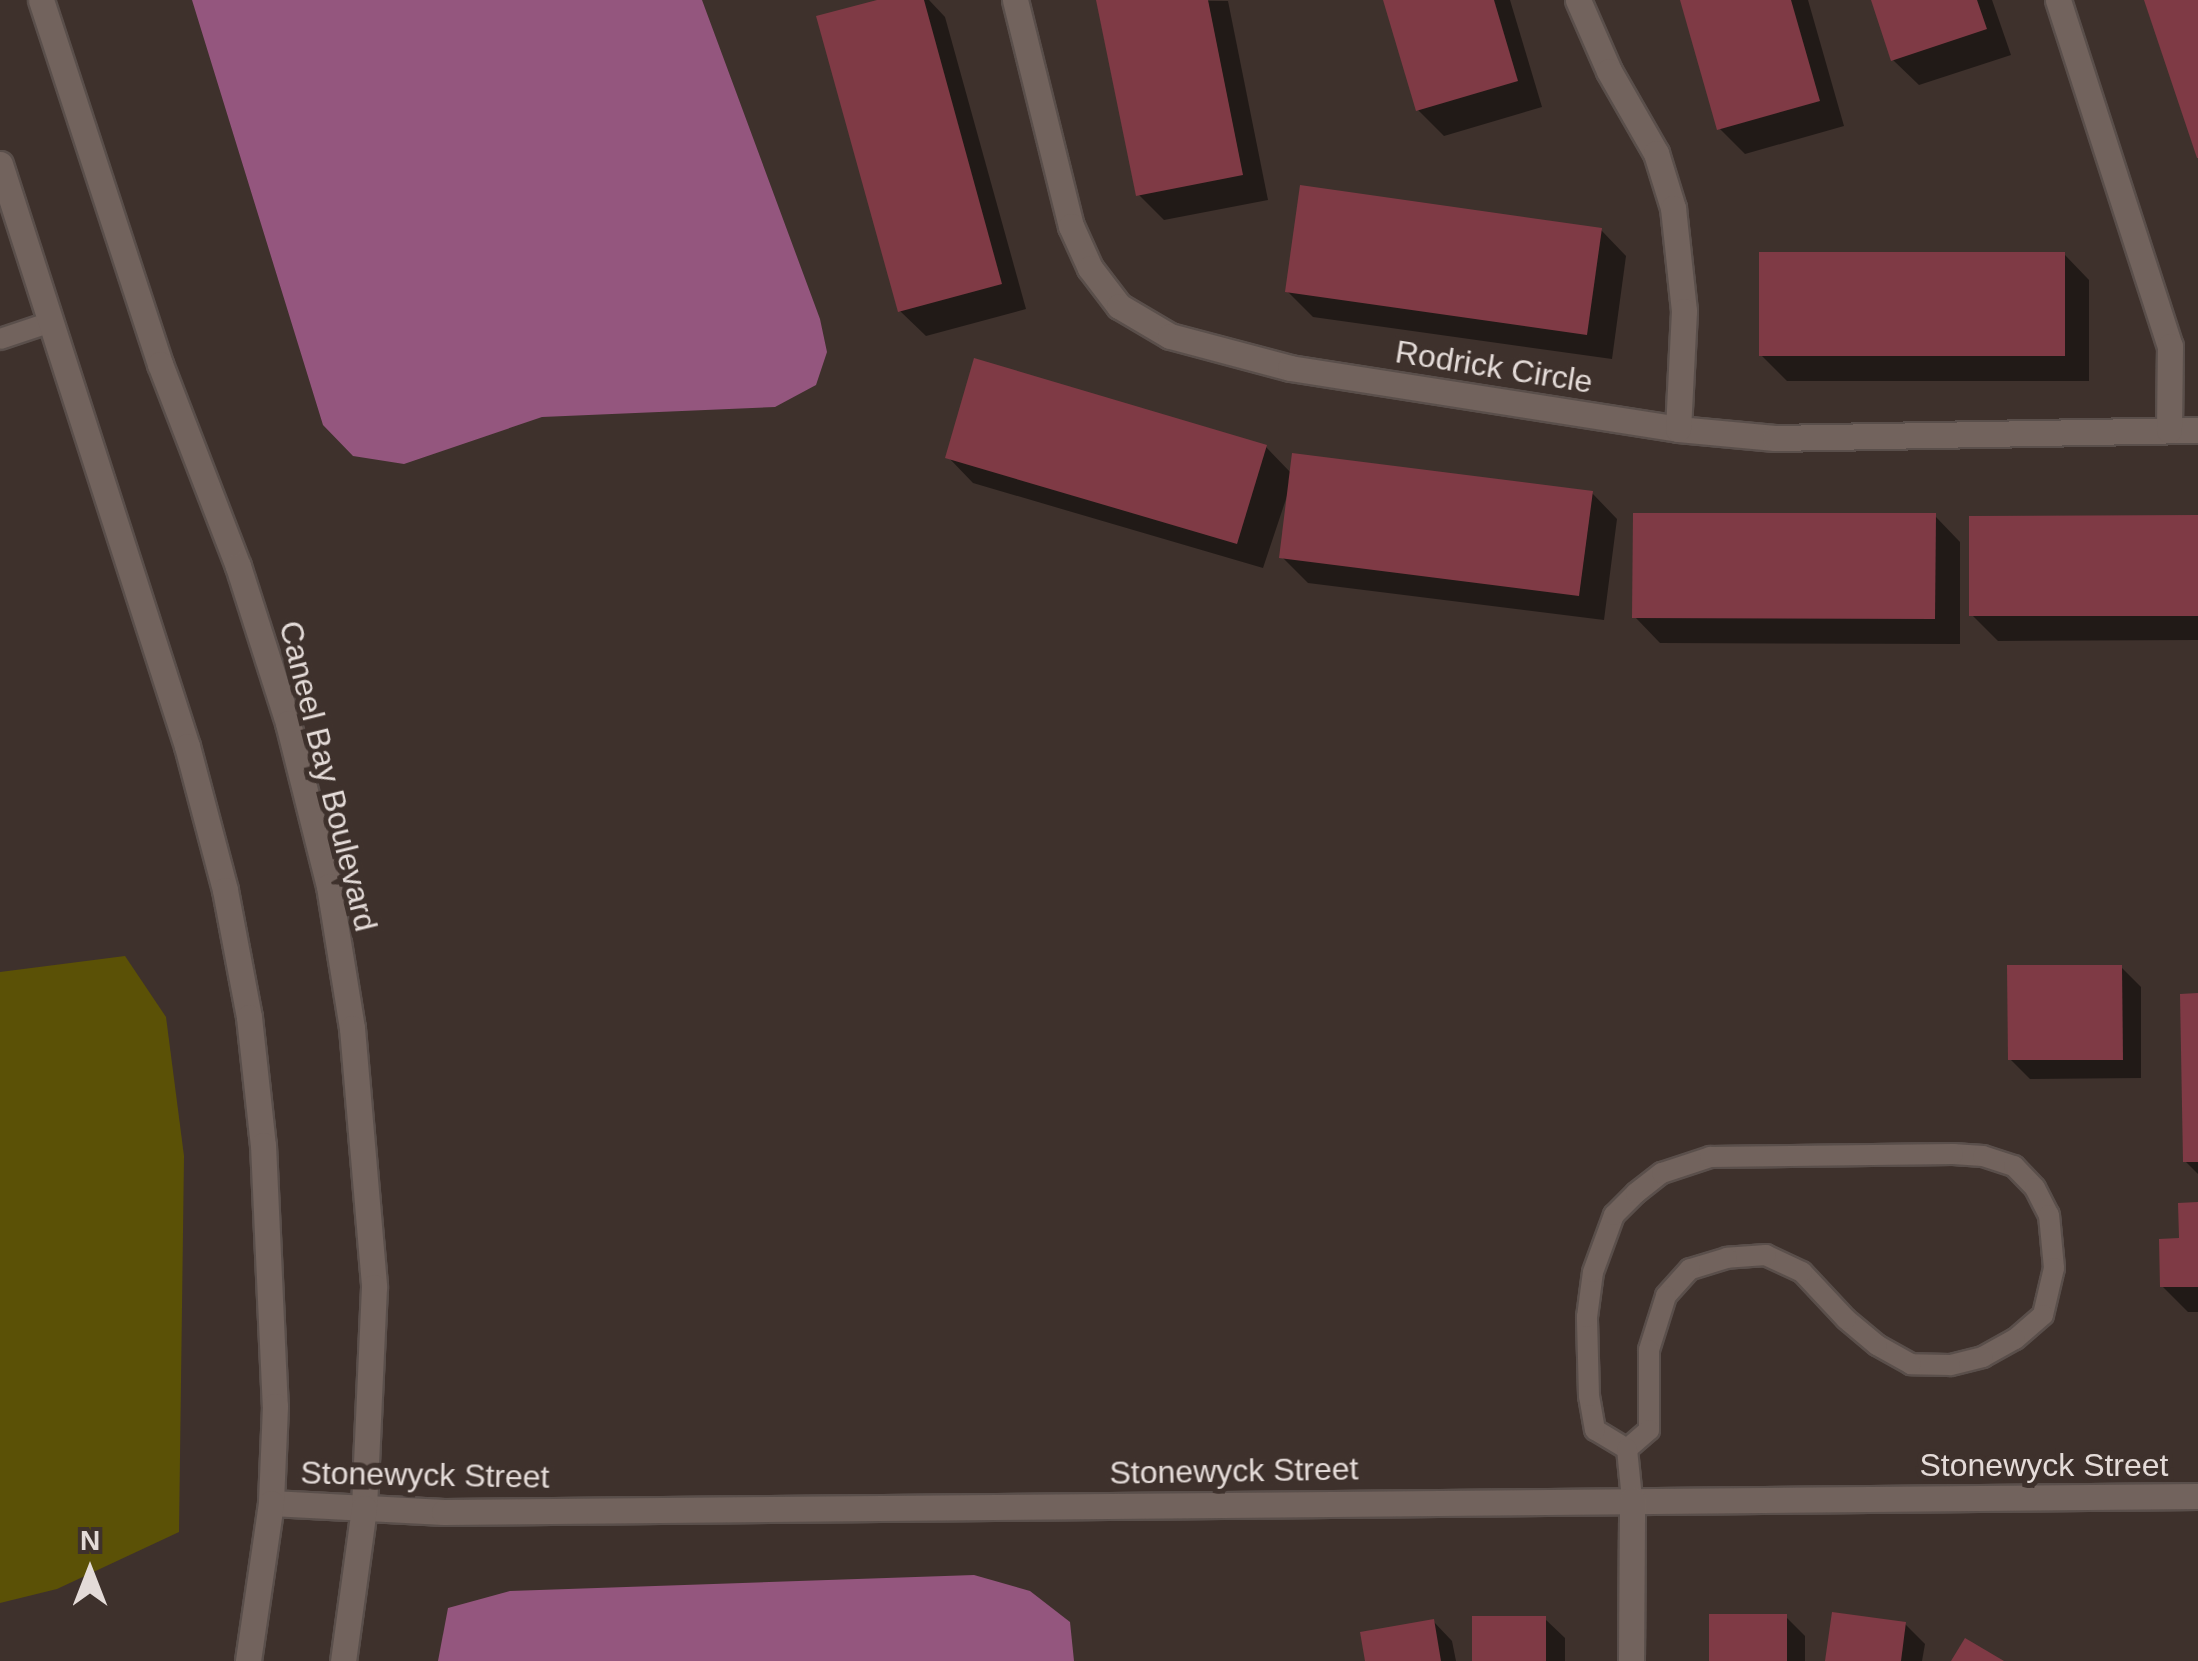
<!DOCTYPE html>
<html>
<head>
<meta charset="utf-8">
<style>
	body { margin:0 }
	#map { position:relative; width:2198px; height:1661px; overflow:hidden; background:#3e312c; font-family:Arial,sans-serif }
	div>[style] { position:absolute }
	.green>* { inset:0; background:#5b5106 }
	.water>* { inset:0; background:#94567e }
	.shadow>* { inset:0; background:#0007 }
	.building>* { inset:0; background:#7f3a45 }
	.roads { filter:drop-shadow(2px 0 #5a4f4b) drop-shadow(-2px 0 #5a4f4b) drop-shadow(0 2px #5a4f4b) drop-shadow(0 -2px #5a4f4b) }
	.service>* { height:20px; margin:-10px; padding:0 10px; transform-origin:10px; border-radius:10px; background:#72635d }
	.minor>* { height:25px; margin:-12.5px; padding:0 12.5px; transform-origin:12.5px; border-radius:12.5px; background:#72635d }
	.tertiary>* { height:25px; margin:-12.5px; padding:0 12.5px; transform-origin:12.5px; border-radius:12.5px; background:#72635d }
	span { translate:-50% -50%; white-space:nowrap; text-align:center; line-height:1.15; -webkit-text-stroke:10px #3e312c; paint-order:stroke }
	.street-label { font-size:32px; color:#e4dbd8 }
	.north { position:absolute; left:40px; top:1521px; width:100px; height:100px; -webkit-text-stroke:8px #3e312c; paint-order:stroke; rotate:0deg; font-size:28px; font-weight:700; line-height:40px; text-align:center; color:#e4dbd8 }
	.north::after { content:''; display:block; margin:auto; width:35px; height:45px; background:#e4dbd8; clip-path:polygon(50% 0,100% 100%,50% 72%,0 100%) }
</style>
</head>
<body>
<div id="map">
	<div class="green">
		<div style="clip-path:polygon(125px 956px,166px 1017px,184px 1156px,179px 1532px,57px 1589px,0 1603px,0 972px)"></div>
	</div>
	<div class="water">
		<div style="clip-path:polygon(192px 0,702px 0,820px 319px,827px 352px,816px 385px,775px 407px,542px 417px,404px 464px,353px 456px,323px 425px)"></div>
		<div style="clip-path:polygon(974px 1575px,1030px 1591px,1070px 1622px,1074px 1661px,438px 1661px,448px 1608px,510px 1591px)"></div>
	</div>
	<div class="shadow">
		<div style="clip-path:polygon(887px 0,929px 0,945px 17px,1026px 309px,926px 336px,900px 311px)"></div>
		<div style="clip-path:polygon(1099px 0,1228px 1px,1268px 200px,1164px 220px,1138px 194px)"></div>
		<div style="clip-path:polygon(1386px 0,1510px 0,1542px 107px,1444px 136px,1418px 110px)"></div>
		<div style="clip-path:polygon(1682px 0,1808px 0,1844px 126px,1745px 154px,1719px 128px)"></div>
		<div style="clip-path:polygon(1873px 0,1992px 0,2011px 55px,1919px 85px,1893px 60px)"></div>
		<div style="clip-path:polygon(1601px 230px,1626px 256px,1612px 359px,1313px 317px,1288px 292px)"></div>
		<div style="clip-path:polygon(2064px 254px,2089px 280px,2089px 381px,1787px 381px,1761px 355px)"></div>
		<div style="clip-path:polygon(1266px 447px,1292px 474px,1592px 493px,1617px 519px,1604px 620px,1308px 583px,1282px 557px,1291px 484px,1263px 568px,973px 483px,948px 457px)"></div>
		<div style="clip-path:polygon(1935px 516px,1960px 542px,1960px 644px,1660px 643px,1635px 617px)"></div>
		<div style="clip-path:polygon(2198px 518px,2198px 640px,1998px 641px,1972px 615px)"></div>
		<div style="clip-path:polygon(2121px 967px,2141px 987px,2141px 1078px,2030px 1079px,2010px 1059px)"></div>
		<div style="clip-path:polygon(2198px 996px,2198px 1174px,2185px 1161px)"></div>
		<div style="clip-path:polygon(2198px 1205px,2198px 1312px,2188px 1312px,2162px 1286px)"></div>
		<div style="clip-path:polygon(1785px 1616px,1805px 1636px,1805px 1661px,1711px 1661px)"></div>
		<div style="clip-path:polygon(1545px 1619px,1565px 1638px,1565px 1661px,1474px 1661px)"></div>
		<div style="clip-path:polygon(1433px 1621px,1452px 1641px,1456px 1661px,1368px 1661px)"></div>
		<div style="clip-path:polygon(1905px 1624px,1925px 1644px,1922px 1661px,1827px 1661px)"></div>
	</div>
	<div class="building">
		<div style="clip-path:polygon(877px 0,924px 0,1002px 284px,898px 312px,816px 16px)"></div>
		<div style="clip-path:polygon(1096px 0,1208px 0,1243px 175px,1136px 196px)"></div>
		<div style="clip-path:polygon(1383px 0,1494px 0,1518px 81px,1416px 111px)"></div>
		<div style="clip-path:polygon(1680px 0,1791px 0,1820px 101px,1717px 130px)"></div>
		<div style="clip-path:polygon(1871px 0,1977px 0,1987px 29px,1891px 61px)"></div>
		<div style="clip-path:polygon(2144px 0,2198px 0,2198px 158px,2197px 158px)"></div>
		<div style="clip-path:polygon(1300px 185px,1602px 228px,1587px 335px,1285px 292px)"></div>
		<div style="clip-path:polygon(1759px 252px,2065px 252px,2065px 356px,1759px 356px)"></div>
		<div style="clip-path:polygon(974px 358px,1267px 445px,1237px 544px,945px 458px)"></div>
		<div style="clip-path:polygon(1292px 453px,1593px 491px,1579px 596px,1279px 558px)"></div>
		<div style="clip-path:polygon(1633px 513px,1936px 513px,1935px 619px,1632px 618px)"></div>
		<div style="clip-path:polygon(2198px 515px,2198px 616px,1969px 616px,1969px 516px)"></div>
		<div style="clip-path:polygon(2007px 965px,2122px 965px,2123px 1060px,2008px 1060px)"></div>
		<div style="clip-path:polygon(2198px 993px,2198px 1162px,2183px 1162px,2180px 994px)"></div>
		<div style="clip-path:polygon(2198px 1202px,2198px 1287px,2160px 1287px,2159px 1239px,2179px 1238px,2178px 1203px)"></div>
		<div style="clip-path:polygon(1832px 1612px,1906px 1622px,1901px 1661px,1825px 1661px)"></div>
		<div style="clip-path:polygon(1709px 1614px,1787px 1614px,1787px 1661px,1709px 1661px)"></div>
		<div style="clip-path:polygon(1472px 1616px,1546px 1616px,1546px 1661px,1472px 1661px)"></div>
		<div style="clip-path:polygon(1434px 1619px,1441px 1661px,1365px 1661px,1360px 1632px)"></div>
		<div style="clip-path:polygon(1965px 1638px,2004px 1661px,1951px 1661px)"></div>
	</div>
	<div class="roads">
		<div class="service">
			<div style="left:0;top:339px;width:54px;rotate:-18.4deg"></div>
			<div style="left:1953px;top:1154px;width:30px;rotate:4deg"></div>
			<div style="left:1983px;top:1156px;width:33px;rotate:18deg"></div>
			<div style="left:2014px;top:1166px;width:30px;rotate:46deg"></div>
			<div style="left:2035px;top:1188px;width:30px;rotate:63deg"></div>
			<div style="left:2049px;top:1215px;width:53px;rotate:84.6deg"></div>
			<div style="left:2054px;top:1268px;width:48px;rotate:103.2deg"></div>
			<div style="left:2043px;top:1315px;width:37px;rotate:139deg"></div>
			<div style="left:2015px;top:1339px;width:37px;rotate:151deg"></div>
			<div style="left:1983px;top:1357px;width:34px;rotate:166deg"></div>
			<div style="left:1950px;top:1365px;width:39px;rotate:-179deg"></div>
			<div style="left:1911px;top:1364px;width:39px;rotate:-151deg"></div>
			<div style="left:1877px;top:1345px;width:40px;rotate:-140deg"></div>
			<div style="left:1846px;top:1319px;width:64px;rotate:-133.1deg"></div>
			<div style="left:1802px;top:1272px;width:40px;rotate:-155deg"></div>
			<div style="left:1766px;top:1255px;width:39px;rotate:176deg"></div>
			<div style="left:1727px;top:1258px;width:39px;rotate:163deg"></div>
			<div style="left:1690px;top:1269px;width:36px;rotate:132deg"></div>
			<div style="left:1666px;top:1296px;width:57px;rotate:107.5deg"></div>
			<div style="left:1649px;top:1350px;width:80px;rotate:90deg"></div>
			<div style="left:1649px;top:1430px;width:29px;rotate:139deg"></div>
			<div style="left:1627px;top:1449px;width:37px;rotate:-149deg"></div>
			<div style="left:1595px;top:1430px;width:35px;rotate:-100deg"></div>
			<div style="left:1589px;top:1396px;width:79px;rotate:-91.5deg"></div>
			<div style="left:1587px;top:1317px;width:45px;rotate:-82.4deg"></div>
			<div style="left:1593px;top:1272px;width:61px;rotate:-69.8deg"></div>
			<div style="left:1614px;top:1215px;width:31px;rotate:-45deg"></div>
			<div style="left:1636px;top:1193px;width:33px;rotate:-38deg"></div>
			<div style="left:1662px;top:1173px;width:51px;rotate:-18.4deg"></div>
			<div style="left:1710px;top:1157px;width:243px;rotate:-0.7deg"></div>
			<div style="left:1627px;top:1449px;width:50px;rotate:84.3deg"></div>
		</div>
		<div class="minor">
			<div style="left:1015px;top:0;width:233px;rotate:76.1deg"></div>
			<div style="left:1071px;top:226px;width:46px;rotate:65.7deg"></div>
			<div style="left:1090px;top:268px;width:48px;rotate:52.7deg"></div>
			<div style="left:1119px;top:306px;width:59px;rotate:30.5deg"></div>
			<div style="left:1170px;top:336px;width:124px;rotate:14.9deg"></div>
			<div style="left:1290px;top:368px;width:393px;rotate:8.9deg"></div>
			<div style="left:1678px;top:429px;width:97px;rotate:5.3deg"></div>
			<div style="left:1775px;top:438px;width:423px;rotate:-1.1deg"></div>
			<div style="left:1578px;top:0;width:77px;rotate:66.4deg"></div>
			<div style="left:1609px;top:71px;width:95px;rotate:60.2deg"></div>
			<div style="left:1656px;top:153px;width:58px;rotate:72.8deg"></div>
			<div style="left:1673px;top:208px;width:104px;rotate:83.9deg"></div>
			<div style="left:1684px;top:311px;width:118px;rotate:92.9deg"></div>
			<div style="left:2058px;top:0;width:364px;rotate:72.1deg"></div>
			<div style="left:2170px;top:346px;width:84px;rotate:90.7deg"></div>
			<div style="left:271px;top:1503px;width:173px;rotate:3deg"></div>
			<div style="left:444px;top:1512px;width:1754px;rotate:-0.52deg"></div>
			<div style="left:1631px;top:1661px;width:162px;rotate:-89.6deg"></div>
		</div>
		<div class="tertiary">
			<div style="left:41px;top:0;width:383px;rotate:71.9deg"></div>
			<div style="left:160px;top:364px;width:217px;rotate:68.9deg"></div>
			<div style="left:238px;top:566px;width:165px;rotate:72.3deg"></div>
			<div style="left:288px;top:723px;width:168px;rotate:75.9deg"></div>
			<div style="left:329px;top:886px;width:144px;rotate:80.8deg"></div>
			<div style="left:352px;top:1028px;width:260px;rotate:85.1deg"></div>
			<div style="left:374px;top:1287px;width:221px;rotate:92.6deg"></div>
			<div style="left:364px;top:1508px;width:154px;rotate:97.8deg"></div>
			<div style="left:0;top:164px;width:611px;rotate:72.19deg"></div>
			<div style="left:187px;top:746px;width:149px;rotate:75.2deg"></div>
			<div style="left:225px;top:890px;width:129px;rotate:79.3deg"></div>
			<div style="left:249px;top:1017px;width:129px;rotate:83.8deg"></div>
			<div style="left:263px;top:1145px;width:261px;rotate:87.4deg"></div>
			<div style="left:275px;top:1406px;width:97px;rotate:92.4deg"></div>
			<div style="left:271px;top:1503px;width:160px;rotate:98.3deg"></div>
		</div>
	</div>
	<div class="street-label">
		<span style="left:1494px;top:367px;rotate:9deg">Rodrick Circle</span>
		<span style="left:328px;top:776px;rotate:76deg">Caneel Bay Boulevard</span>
		<span style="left:2044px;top:1465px">Stonewyck Street</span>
		<span style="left:1234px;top:1471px;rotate:-1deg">Stonewyck Street</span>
		<span style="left:425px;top:1475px;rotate:1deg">Stonewyck Street</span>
	</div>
	<div class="north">N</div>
</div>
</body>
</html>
